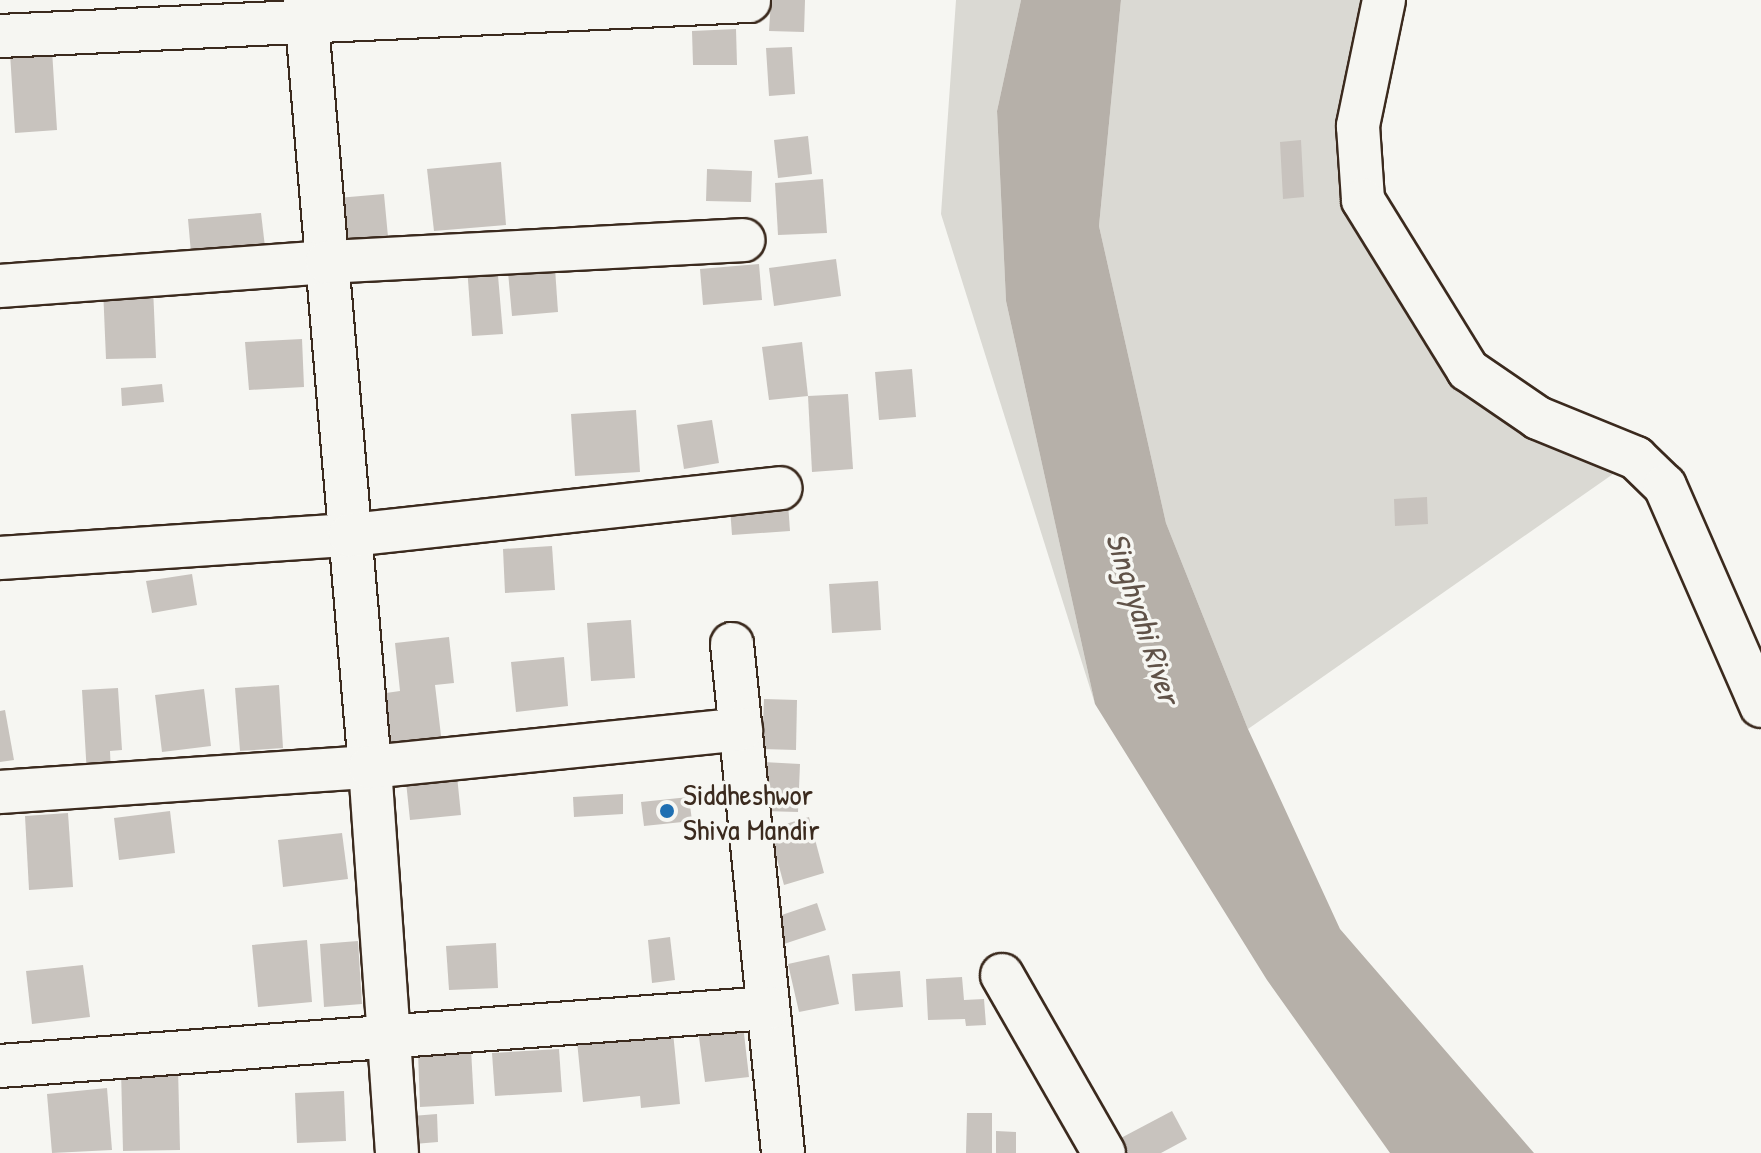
<!DOCTYPE html>
<html>
<head>
<meta charset="utf-8">
<style>
	body { margin:0 }
	#map { position:relative; width:1761px; height:1153px; overflow:hidden; background:#f6f6f2; font-family:"Patrick Hand",sans-serif }
	div>[style] { position:absolute }
	.green>* { inset:0; background:#dad9d3 }
	.water>* { inset:0; background:#b6b0a9 }
	.building>* { inset:0; background:#c8c3be }
	.roads { filter:drop-shadow(2px 0 #3b2a1e) drop-shadow(-2px 0 #3b2a1e) drop-shadow(0 2px #3b2a1e) drop-shadow(0 -2px #3b2a1e) }
	.minor>* { height:42px; margin:-21px; padding:0 21px; transform-origin:21px; border-radius:21px; background:#f6f6f2 }
	.dots>* { width:22px; height:22px; translate:-50% -50%; box-sizing:border-box; border:4px solid #f6f6f2; border-radius:50% }
	span { translate:-50% -50%; white-space:nowrap; text-align:center; line-height:1.15; -webkit-text-stroke:7px #f6f6f2; paint-order:stroke }
	.poi-label { font-size:30px; color:#3b2a1e }
	.left { translate:0 -50%; text-align:left }
	.water-label { font-size:32px; color:#605248; font-style:italic }
</style>
</head>
<body>
<div id="map">
	<div class="green">
		<div style="clip-path:polygon(956px 0,1021px 0,997px 111px,1006px 301px,1095px 704px,941px 214px)"></div>
		<div style="clip-path:polygon(1121px 0,1384px 0,1363px 200px,1468px 370px,1636px 458px,1248px 729px,1166px 523px,1099px 226px)"></div>
	</div>
	<div class="water">
		<div style="clip-path:polygon(1021px 0,1121px 0,1099px 226px,1166px 523px,1248px 729px,1340px 929px,1534px 1153px,1390px 1153px,1267px 980px,1095px 704px,1006px 301px,997px 111px)"></div>
	</div>
	<div class="building">
		<div style="clip-path:polygon(771px 0,805px 0,804px 32px,769px 31px)"></div>
		<div style="clip-path:polygon(736px 29px,737px 65px,693px 65px,692px 31px)"></div>
		<div style="clip-path:polygon(792px 47px,795px 94px,769px 96px,766px 48px)"></div>
		<div style="clip-path:polygon(52px 50px,57px 130px,15px 133px,10px 53px)"></div>
		<div style="clip-path:polygon(808px 136px,812px 174px,778px 178px,774px 140px)"></div>
		<div style="clip-path:polygon(1301px 140px,1304px 197px,1283px 199px,1280px 142px)"></div>
		<div style="clip-path:polygon(501px 162px,506px 225px,434px 231px,427px 169px)"></div>
		<div style="clip-path:polygon(707px 169px,752px 171px,751px 202px,706px 201px)"></div>
		<div style="clip-path:polygon(823px 179px,827px 233px,778px 235px,775px 183px)"></div>
		<div style="clip-path:polygon(384px 194px,388px 237px,331px 243px,326px 199px)"></div>
		<div style="clip-path:polygon(261px 213px,265px 247px,191px 253px,188px 219px)"></div>
		<div style="clip-path:polygon(836px 259px,841px 296px,774px 306px,769px 268px)"></div>
		<div style="clip-path:polygon(497px 264px,503px 334px,472px 336px,467px 266px)"></div>
		<div style="clip-path:polygon(759px 264px,762px 300px,703px 305px,700px 269px)"></div>
		<div style="clip-path:polygon(555px 268px,558px 312px,512px 316px,508px 272px)"></div>
		<div style="clip-path:polygon(153px 287px,156px 358px,106px 359px,103px 288px)"></div>
		<div style="clip-path:polygon(302px 339px,304px 387px,249px 390px,245px 342px)"></div>
		<div style="clip-path:polygon(802px 342px,808px 396px,769px 400px,762px 347px)"></div>
		<div style="clip-path:polygon(912px 369px,916px 417px,879px 420px,875px 372px)"></div>
		<div style="clip-path:polygon(162px 384px,164px 402px,122px 406px,121px 388px)"></div>
		<div style="clip-path:polygon(848px 394px,853px 469px,812px 472px,808px 396px)"></div>
		<div style="clip-path:polygon(636px 410px,640px 472px,575px 476px,571px 414px)"></div>
		<div style="clip-path:polygon(712px 420px,719px 463px,684px 469px,677px 425px)"></div>
		<div style="clip-path:polygon(1427px 497px,1428px 524px,1395px 526px,1394px 499px)"></div>
		<div style="clip-path:polygon(788px 503px,790px 531px,732px 535px,730px 508px)"></div>
		<div style="clip-path:polygon(552px 546px,555px 590px,505px 593px,503px 549px)"></div>
		<div style="clip-path:polygon(192px 574px,197px 605px,152px 613px,146px 581px)"></div>
		<div style="clip-path:polygon(878px 581px,881px 630px,832px 633px,829px 584px)"></div>
		<div style="clip-path:polygon(631px 620px,635px 678px,591px 681px,587px 623px)"></div>
		<div style="clip-path:polygon(449px 637px,454px 683px,435px 685px,442px 744px,392px 750px,386px 693px,400px 691px,395px 643px)"></div>
		<div style="clip-path:polygon(564px 657px,568px 706px,516px 712px,511px 662px)"></div>
		<div style="clip-path:polygon(279px 685px,283px 748px,240px 751px,235px 688px)"></div>
		<div style="clip-path:polygon(118px 688px,122px 750px,110px 751px,111px 774px,87px 775px,82px 690px)"></div>
		<div style="clip-path:polygon(204px 689px,211px 746px,162px 752px,155px 695px)"></div>
		<div style="clip-path:polygon(764px 699px,797px 700px,796px 750px,762px 749px)"></div>
		<div style="clip-path:polygon(5px 710px,14px 760px,0 762px,0 711px)"></div>
		<div style="clip-path:polygon(763px 762px,800px 764px,798px 812px,761px 811px)"></div>
		<div style="clip-path:polygon(456px 766px,461px 815px,410px 820px,405px 772px)"></div>
		<div style="clip-path:polygon(623px 794px,623px 814px,574px 817px,573px 797px)"></div>
		<div style="clip-path:polygon(689px 797px,692px 821px,644px 826px,641px 802px)"></div>
		<div style="clip-path:polygon(170px 811px,175px 853px,119px 860px,114px 818px)"></div>
		<div style="clip-path:polygon(68px 813px,73px 887px,29px 890px,25px 816px)"></div>
		<div style="clip-path:polygon(809px 817px,824px 873px,784px 885px,769px 829px)"></div>
		<div style="clip-path:polygon(342px 833px,348px 879px,283px 887px,278px 840px)"></div>
		<div style="clip-path:polygon(817px 903px,826px 930px,784px 944px,776px 917px)"></div>
		<div style="clip-path:polygon(670px 937px,675px 980px,652px 983px,648px 940px)"></div>
		<div style="clip-path:polygon(307px 940px,312px 1002px,258px 1007px,252px 945px)"></div>
		<div style="clip-path:polygon(358px 941px,362px 1004px,324px 1007px,320px 944px)"></div>
		<div style="clip-path:polygon(496px 943px,498px 988px,449px 990px,446px 946px)"></div>
		<div style="clip-path:polygon(829px 955px,839px 1004px,799px 1012px,788px 964px)"></div>
		<div style="clip-path:polygon(83px 965px,90px 1017px,32px 1024px,26px 971px)"></div>
		<div style="clip-path:polygon(900px 971px,903px 1007px,855px 1011px,852px 974px)"></div>
		<div style="clip-path:polygon(962px 977px,964px 1000px,984px 999px,986px 1025px,966px 1026px,965px 1019px,928px 1020px,926px 979px)"></div>
		<div style="clip-path:polygon(743px 1025px,749px 1077px,705px 1082px,698px 1030px)"></div>
		<div style="clip-path:polygon(673px 1032px,680px 1104px,641px 1108px,640px 1096px,583px 1102px,577px 1041px)"></div>
		<div style="clip-path:polygon(471px 1049px,474px 1104px,420px 1107px,418px 1052px)"></div>
		<div style="clip-path:polygon(559px 1049px,562px 1092px,495px 1096px,492px 1053px)"></div>
		<div style="clip-path:polygon(178px 1068px,180px 1150px,123px 1151px,121px 1070px)"></div>
		<div style="clip-path:polygon(107px 1088px,112px 1150px,52px 1153px,47px 1094px)"></div>
		<div style="clip-path:polygon(344px 1091px,346px 1141px,297px 1143px,295px 1093px)"></div>
		<div style="clip-path:polygon(1172px 1111px,1187px 1139px,1161px 1153px,1127px 1153px,1119px 1139px)"></div>
		<div style="clip-path:polygon(967px 1113px,992px 1113px,992px 1153px,966px 1153px)"></div>
		<div style="clip-path:polygon(437px 1114px,438px 1142px,414px 1144px,412px 1116px)"></div>
		<div style="clip-path:polygon(996px 1131px,1016px 1132px,1016px 1153px,996px 1153px)"></div>
	</div>
	<div class="roads">
		<div class="minor">
			<div style="left:305px;top:0;width:770px;rotate:85.16deg"></div>
			<div style="left:370px;top:767px;width:387px;rotate:86deg"></div>
			<div style="left:1384px;top:0;width:129px;rotate:101.7deg"></div>
			<div style="left:1358px;top:126px;width:74px;rotate:86.1deg"></div>
			<div style="left:1363px;top:200px;width:200px;rotate:58.3deg"></div>
			<div style="left:1468px;top:370px;width:85px;rotate:34.4deg"></div>
			<div style="left:1538px;top:418px;width:106px;rotate:22.2deg"></div>
			<div style="left:1636px;top:458px;width:40px;rotate:44deg"></div>
			<div style="left:1665px;top:486px;width:240px;rotate:66.4deg"></div>
			<div style="left:0;top:36px;width:750px;rotate:-2.68deg"></div>
			<div style="left:0;top:286px;width:328px;rotate:-4.2deg"></div>
			<div style="left:327px;top:262px;width:417px;rotate:-3deg"></div>
			<div style="left:0;top:558px;width:351px;rotate:-3.8deg"></div>
			<div style="left:350px;top:535px;width:433px;rotate:-6.2deg"></div>
			<div style="left:732px;top:644px;width:512px;rotate:84.28deg"></div>
			<div style="left:0;top:792px;width:371px;rotate:-3.9deg"></div>
			<div style="left:370px;top:767px;width:373px;rotate:-5.8deg"></div>
			<div style="left:1002px;top:975px;width:205px;rotate:60.2deg"></div>
			<div style="left:0;top:1066px;width:770px;rotate:-4.32deg"></div>
		</div>
	</div>
	<div class="dots">
		<div style="left:667px;top:811px;background:#1f6fb2"></div>
	</div>
	<div class="poi-label">
		<span class="left" style="left:683px;top:811px">Siddheshwor<br>Shiva Mandir</span>
	</div>
	<div class="water-label">
		<span style="left:1143px;top:618px;rotate:72deg">Singhyahi River</span>
	</div>
</div>
</body>
</html>
